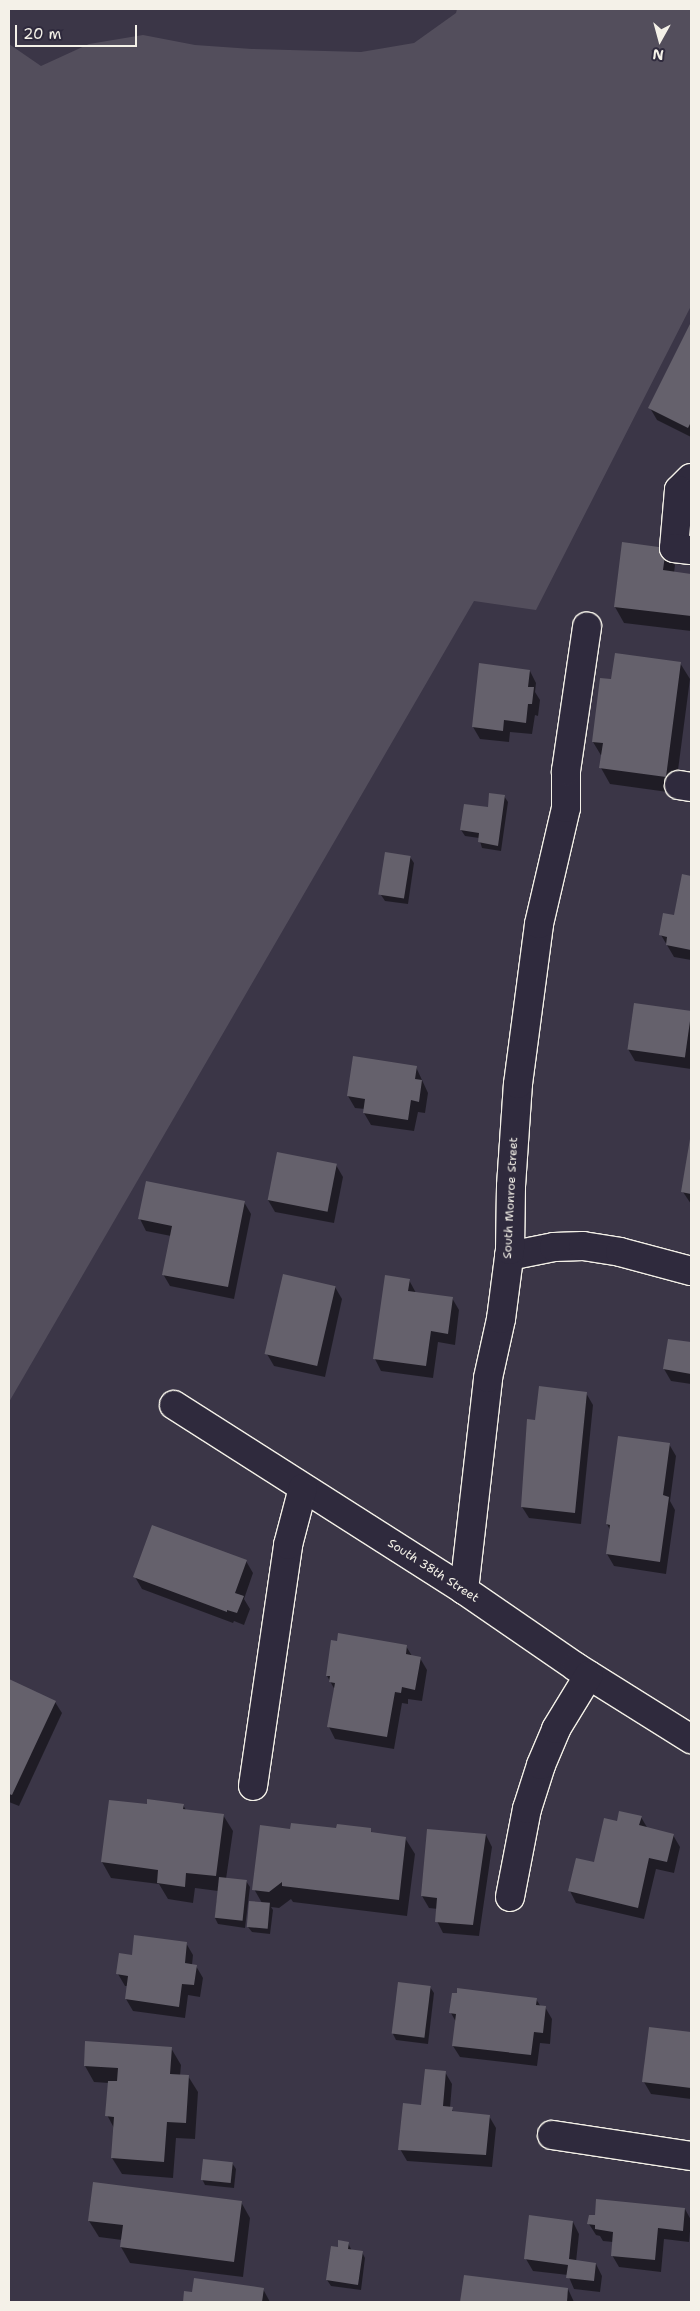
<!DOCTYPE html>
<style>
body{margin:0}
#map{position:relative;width:700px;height:2311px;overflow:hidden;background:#3b3647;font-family:"Shantell Sans",sans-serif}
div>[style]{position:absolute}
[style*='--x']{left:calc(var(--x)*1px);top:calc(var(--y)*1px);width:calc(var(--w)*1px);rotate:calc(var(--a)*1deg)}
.green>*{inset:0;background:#534e5c}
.shadow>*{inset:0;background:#0007}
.building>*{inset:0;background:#65616c;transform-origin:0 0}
.roads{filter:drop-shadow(1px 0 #f4f1e8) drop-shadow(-1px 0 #f4f1e8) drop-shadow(0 1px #f4f1e8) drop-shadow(0 -1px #f4f1e8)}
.minor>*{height:28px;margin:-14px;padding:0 14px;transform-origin:14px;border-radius:14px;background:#2f2a3d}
span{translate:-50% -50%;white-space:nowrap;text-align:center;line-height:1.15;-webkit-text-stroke:4.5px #2f2a3d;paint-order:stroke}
.street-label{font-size:12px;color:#f4f1e8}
.frame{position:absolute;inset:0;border:10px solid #f4f1e8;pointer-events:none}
.north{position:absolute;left:635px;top:15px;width:50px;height:50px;-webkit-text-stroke:4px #2f2a3d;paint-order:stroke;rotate:187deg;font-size:14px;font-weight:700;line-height:20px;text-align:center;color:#f4f1e8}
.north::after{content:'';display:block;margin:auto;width:18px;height:22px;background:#f4f1e8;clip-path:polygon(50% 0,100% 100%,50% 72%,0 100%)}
.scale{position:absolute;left:15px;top:25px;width:122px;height:22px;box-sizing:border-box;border:2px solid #f4f1e8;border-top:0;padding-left:6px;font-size:15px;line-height:18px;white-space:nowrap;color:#f4f1e8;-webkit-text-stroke:4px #2f2a3d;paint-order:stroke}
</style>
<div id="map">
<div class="green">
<i style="clip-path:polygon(457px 9px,691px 9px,691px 306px,536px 610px,474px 601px,9px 1402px,9px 44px,41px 66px,89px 44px,143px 35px,195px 45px,252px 49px,361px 52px,414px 43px,456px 13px)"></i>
</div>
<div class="shadow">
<i style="clip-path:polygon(691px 326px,691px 437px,657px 420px,650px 408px)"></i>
<i style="clip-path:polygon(665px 549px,675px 565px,674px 573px,691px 575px,691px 631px,624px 623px,615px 607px)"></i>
<i style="clip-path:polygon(680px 663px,690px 679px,675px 793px,610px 784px,601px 768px,602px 757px,593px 742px,612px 680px)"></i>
<i style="clip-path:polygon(530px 671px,536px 683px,535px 692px,540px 700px,538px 716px,535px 715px,532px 734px,510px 732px,509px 742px,480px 739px,473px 727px)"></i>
<i style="clip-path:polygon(504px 796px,508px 802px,501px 851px,482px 848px,479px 838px,465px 836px,461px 830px)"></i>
<i style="clip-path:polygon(410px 857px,414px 863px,408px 904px,385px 901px,381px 895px)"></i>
<i style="clip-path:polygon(683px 876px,691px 877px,691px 960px,674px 957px,661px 935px,675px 916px)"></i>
<i style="clip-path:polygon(635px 1004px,691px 1013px,691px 1069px,635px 1061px,628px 1049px)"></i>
<i style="clip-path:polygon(416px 1067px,428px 1093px,425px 1113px,418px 1112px,414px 1131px,371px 1125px,364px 1113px,365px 1109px,355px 1108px,348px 1096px)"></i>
<i style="clip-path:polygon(691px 1140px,691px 1204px,683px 1192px)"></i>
<i style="clip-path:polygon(336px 1165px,343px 1177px,334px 1223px,275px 1212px,268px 1200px)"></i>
<i style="clip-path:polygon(244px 1202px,251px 1214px,234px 1299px,170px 1286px,163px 1274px,171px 1236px,146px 1231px,140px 1219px)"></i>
<i style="clip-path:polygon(409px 1280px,416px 1293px,452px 1298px,459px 1310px,455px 1345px,438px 1342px,433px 1378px,381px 1371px,375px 1359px)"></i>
<i style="clip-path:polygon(335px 1287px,342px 1299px,325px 1377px,274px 1366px,267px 1354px)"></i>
<i style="clip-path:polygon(669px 1340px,691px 1343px,691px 1384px,671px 1381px,664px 1369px)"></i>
<i style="clip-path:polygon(586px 1393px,593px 1405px,581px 1524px,529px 1518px,522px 1507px)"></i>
<i style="clip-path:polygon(669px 1444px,676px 1456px,670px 1501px,675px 1510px,666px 1574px,614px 1566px,607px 1554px,610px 1530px,607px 1524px)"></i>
<i style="clip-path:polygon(246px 1561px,253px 1573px,244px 1599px,250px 1609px,244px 1625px,234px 1621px,233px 1623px,142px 1589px,135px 1577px)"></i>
<i style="clip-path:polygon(406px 1646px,412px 1656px,420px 1658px,427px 1670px,422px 1701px,408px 1699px,408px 1704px,402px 1703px,394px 1749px,335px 1739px,329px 1727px,335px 1690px,327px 1676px)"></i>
<i style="clip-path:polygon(9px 1680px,55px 1702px,62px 1713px,19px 1806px,9px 1802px)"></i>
<i style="clip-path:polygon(183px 1805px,186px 1810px,223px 1815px,233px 1831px,226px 1879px,246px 1881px,250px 1887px,245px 1928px,218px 1924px,215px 1918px,218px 1891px,195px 1888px,193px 1903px,168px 1899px,159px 1884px,111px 1878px,102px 1862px,148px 1806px)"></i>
<i style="clip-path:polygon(641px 1817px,648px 1829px,673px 1835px,680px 1847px,674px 1873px,656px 1869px,644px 1919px,576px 1903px,570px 1891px,595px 1863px,618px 1823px)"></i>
<i style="clip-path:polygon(291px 1830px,370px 1830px,373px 1834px,405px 1838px,415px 1854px,407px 1916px,293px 1902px,291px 1899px,279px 1908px,271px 1907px,273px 1910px,270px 1934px,252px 1932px,248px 1927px,262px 1903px,254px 1889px)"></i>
<i style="clip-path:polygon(428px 1830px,486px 1835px,492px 1847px,479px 1936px,443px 1933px,437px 1921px,438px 1909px,429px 1908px,422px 1896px)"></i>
<i style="clip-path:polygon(186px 1943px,193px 1955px,192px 1965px,196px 1966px,203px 1978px,200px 1997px,188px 1995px,185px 2018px,133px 2011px,126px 1999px,128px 1986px,125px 1986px,118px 1974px,133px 1956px)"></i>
<i style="clip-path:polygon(430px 1987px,434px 1993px,428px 2044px,396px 2040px,393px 2034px)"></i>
<i style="clip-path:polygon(458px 1995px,536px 1999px,541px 2007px,545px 2007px,552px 2019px,550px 2044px,540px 2043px,537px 2066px,460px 2057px,453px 2046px,456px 2022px,451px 2013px)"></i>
<i style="clip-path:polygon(650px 2028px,691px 2034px,691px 2099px,651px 2094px,644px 2082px)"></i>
<i style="clip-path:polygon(171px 2048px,181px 2065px,180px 2076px,188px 2076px,198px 2092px,195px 2139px,176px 2138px,173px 2178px,122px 2174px,112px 2158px,114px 2128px,107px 2115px,109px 2083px,94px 2082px,85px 2066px)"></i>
<i style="clip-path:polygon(445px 2072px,452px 2084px,450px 2108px,455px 2113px,489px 2116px,496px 2128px,492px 2167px,407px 2161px,400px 2149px,422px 2107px)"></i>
<i style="clip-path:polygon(232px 2163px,236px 2169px,234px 2188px,205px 2185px,202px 2179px)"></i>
<i style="clip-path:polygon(241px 2202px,250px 2218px,243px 2277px,130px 2263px,121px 2247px,122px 2240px,99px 2237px,89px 2221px)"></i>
<i style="clip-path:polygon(685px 2209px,691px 2220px,689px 2242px,664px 2239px,661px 2272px,619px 2267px,612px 2255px,613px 2242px,603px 2241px,600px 2236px,596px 2235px,589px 2224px)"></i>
<i style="clip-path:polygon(573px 2222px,579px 2234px,576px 2262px,596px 2264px,602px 2276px,600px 2292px,574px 2289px,568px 2275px,533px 2271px,526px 2259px)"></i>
<i style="clip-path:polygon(348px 2243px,352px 2251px,362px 2252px,365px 2258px,361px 2290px,331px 2286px,327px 2280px,339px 2248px)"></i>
<i style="clip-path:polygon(465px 2276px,568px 2289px,574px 2302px,462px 2302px)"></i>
<i style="clip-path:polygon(263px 2289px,270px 2302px,184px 2302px,185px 2293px)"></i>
</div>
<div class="building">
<i style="clip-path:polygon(691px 322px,691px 422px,688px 428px,648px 408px)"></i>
<i style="clip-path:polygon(622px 542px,666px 548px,663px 570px,691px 574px,691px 616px,614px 607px)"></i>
<i style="clip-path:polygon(615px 653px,681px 662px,666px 777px,599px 768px,603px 743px,592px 742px,600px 678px,611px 679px)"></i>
<i style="clip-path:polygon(479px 663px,530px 670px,528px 687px,534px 687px,532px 704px,528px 704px,526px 723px,504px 720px,503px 731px,472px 727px)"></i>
<i style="clip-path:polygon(489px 793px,505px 795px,498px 846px,478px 842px,479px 833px,460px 830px,464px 804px,488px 807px)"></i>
<i style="left:385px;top:852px;width:26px;height:43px;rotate:9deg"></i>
<i style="clip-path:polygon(682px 874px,691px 876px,691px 950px,666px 945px,667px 937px,659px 935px,663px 913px,674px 915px)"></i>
<i style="left:634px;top:1003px;width:58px;height:47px;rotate:8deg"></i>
<i style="clip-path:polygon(353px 1056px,417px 1066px,415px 1079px,422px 1080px,419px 1102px,411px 1100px,408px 1120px,363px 1113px,365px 1099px,347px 1096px)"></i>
<i style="clip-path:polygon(690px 1139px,691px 1139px,691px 1194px,681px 1192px)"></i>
<i style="left:277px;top:1152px;width:61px;height:49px;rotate:11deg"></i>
<i style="clip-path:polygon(146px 1181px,245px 1201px,228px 1287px,162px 1275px,172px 1226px,138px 1219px)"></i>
<i style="left:283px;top:1274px;width:54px;height:82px;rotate:13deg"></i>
<i style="clip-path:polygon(385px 1275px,410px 1279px,408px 1291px,453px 1297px,448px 1334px,431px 1331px,426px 1366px,373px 1359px)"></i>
<i style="clip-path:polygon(668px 1339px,691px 1342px,691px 1374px,663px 1369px)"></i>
<i style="clip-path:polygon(539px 1386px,587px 1392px,575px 1513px,521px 1507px,527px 1419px,535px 1420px)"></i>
<i style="clip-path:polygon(618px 1436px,670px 1443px,663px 1495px,669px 1497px,660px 1562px,606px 1554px,610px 1525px,606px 1524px)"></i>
<i style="clip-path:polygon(152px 1525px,247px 1560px,235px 1593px,244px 1596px,237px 1613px,227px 1610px,227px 1612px,133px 1577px)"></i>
<i style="clip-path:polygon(338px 1633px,407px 1645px,406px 1654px,421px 1657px,415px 1690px,402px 1687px,401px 1693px,395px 1692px,387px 1737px,327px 1727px,335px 1683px,329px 1682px,330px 1676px,326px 1676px,331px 1640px,337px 1641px)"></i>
<i style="clip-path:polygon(9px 1679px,56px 1701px,12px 1795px,9px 1794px)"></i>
<i style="clip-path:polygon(147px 1799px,184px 1804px,183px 1809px,224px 1814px,216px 1876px,186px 1873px,185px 1887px,157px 1883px,158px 1870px,101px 1862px,109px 1800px,147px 1804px)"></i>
<i style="clip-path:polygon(619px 1811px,642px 1816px,639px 1825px,674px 1834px,667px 1862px,649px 1858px,638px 1908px,568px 1891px,576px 1858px,594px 1862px,604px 1818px,617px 1821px)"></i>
<i style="clip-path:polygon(291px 1823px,336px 1828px,337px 1824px,371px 1828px,371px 1832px,406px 1837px,399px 1900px,282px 1886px,282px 1882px,269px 1892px,252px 1890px,260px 1825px,290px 1829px)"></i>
<i style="clip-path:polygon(427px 1829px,486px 1834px,473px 1925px,435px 1922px,437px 1898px,421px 1896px)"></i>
<i style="left:219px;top:1877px;width:28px;height:41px;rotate:6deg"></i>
<i style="left:249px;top:1901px;width:21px;height:26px;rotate:5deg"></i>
<i style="clip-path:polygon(134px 1935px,187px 1942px,185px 1963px,197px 1965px,194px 1985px,182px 1984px,179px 2007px,125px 1999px,128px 1976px,116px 1974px,119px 1953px,132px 1955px)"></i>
<i style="left:398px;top:1982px;width:33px;height:52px;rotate:7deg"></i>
<i style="clip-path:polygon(457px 1988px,537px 1998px,536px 2005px,546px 2006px,543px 2033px,534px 2032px,531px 2055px,452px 2046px,456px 2014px,449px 2013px,452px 1993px,457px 1993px)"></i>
<i style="clip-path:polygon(649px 2027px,691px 2032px,691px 2088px,642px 2082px)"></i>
<i style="clip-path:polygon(85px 2041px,172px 2047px,170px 2074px,189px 2075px,186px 2123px,167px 2122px,164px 2162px,111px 2158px,114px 2117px,105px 2116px,108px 2081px,117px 2081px,118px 2068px,84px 2066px)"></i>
<i style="clip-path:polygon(425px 2069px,446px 2071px,443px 2106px,453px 2107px,452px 2111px,490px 2115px,486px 2155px,398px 2150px,403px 2103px,421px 2105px)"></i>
<i style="left:203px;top:2159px;width:30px;height:21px;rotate:6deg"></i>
<i style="clip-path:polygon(93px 2182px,242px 2201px,234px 2262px,120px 2247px,123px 2225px,88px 2221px)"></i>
<i style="clip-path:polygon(596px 2199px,685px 2208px,683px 2231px,658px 2228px,655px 2260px,611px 2256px,613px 2232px,595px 2229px,595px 2225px,587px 2224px,589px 2215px,595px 2215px)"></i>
<i style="clip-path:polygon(529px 2215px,573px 2221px,569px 2259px,596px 2263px,594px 2281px,566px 2278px,568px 2265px,524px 2259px)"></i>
<i style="clip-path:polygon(338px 2240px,349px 2242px,348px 2249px,363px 2251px,358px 2285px,326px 2280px,331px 2246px,338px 2247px)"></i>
<i style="clip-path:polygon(464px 2275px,568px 2288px,567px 2302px,460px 2302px)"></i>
<i style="clip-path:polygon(194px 2278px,264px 2288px,262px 2302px,183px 2302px,184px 2291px,192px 2292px)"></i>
</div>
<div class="roads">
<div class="minor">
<i style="--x:691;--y:478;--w:17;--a:135"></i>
<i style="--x:679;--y:490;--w:58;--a:94.9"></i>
<i style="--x:674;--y:548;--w:17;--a:7"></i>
<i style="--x:679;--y:785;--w:12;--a:9"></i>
<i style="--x:509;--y:1256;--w:46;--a:-11.3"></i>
<i style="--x:554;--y:1247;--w:29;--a:-2"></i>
<i style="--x:583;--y:1246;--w:37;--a:9"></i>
<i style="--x:620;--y:1252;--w:73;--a:15"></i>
<i style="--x:174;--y:1405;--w:344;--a:32.5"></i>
<i style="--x:464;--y:1590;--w:136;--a:34.5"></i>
<i style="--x:576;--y:1667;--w:136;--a:32.1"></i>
<i style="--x:464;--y:1590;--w:213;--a:-83.5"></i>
<i style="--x:488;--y:1378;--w:60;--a:-77.6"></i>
<i style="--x:501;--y:1319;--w:70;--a:-82.6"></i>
<i style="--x:510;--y:1250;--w:64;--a:-89.1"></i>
<i style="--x:511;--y:1186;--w:102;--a:-86.1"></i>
<i style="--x:518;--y:1084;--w:161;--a:-82.5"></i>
<i style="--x:539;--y:924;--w:119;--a:-76.9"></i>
<i style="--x:566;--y:808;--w:37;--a:-90"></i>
<i style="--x:566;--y:771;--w:146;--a:-81.7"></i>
<i style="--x:253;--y:1786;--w:244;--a:-81.7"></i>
<i style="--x:288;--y:1545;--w:59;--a:-75.3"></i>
<i style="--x:510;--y:1897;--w:90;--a:-79.1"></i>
<i style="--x:527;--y:1809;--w:46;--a:-72.3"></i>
<i style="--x:541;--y:1765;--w:39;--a:-67"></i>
<i style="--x:556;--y:1729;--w:63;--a:-58.6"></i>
<i style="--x:552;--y:2135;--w:141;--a:8.6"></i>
</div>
</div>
<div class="street-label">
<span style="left:511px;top:1198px;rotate:-87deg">South Monroe Street</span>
<span style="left:433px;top:1571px;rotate:33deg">South 38th Street</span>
</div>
<div class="frame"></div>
<div class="north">N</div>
<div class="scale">20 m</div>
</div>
